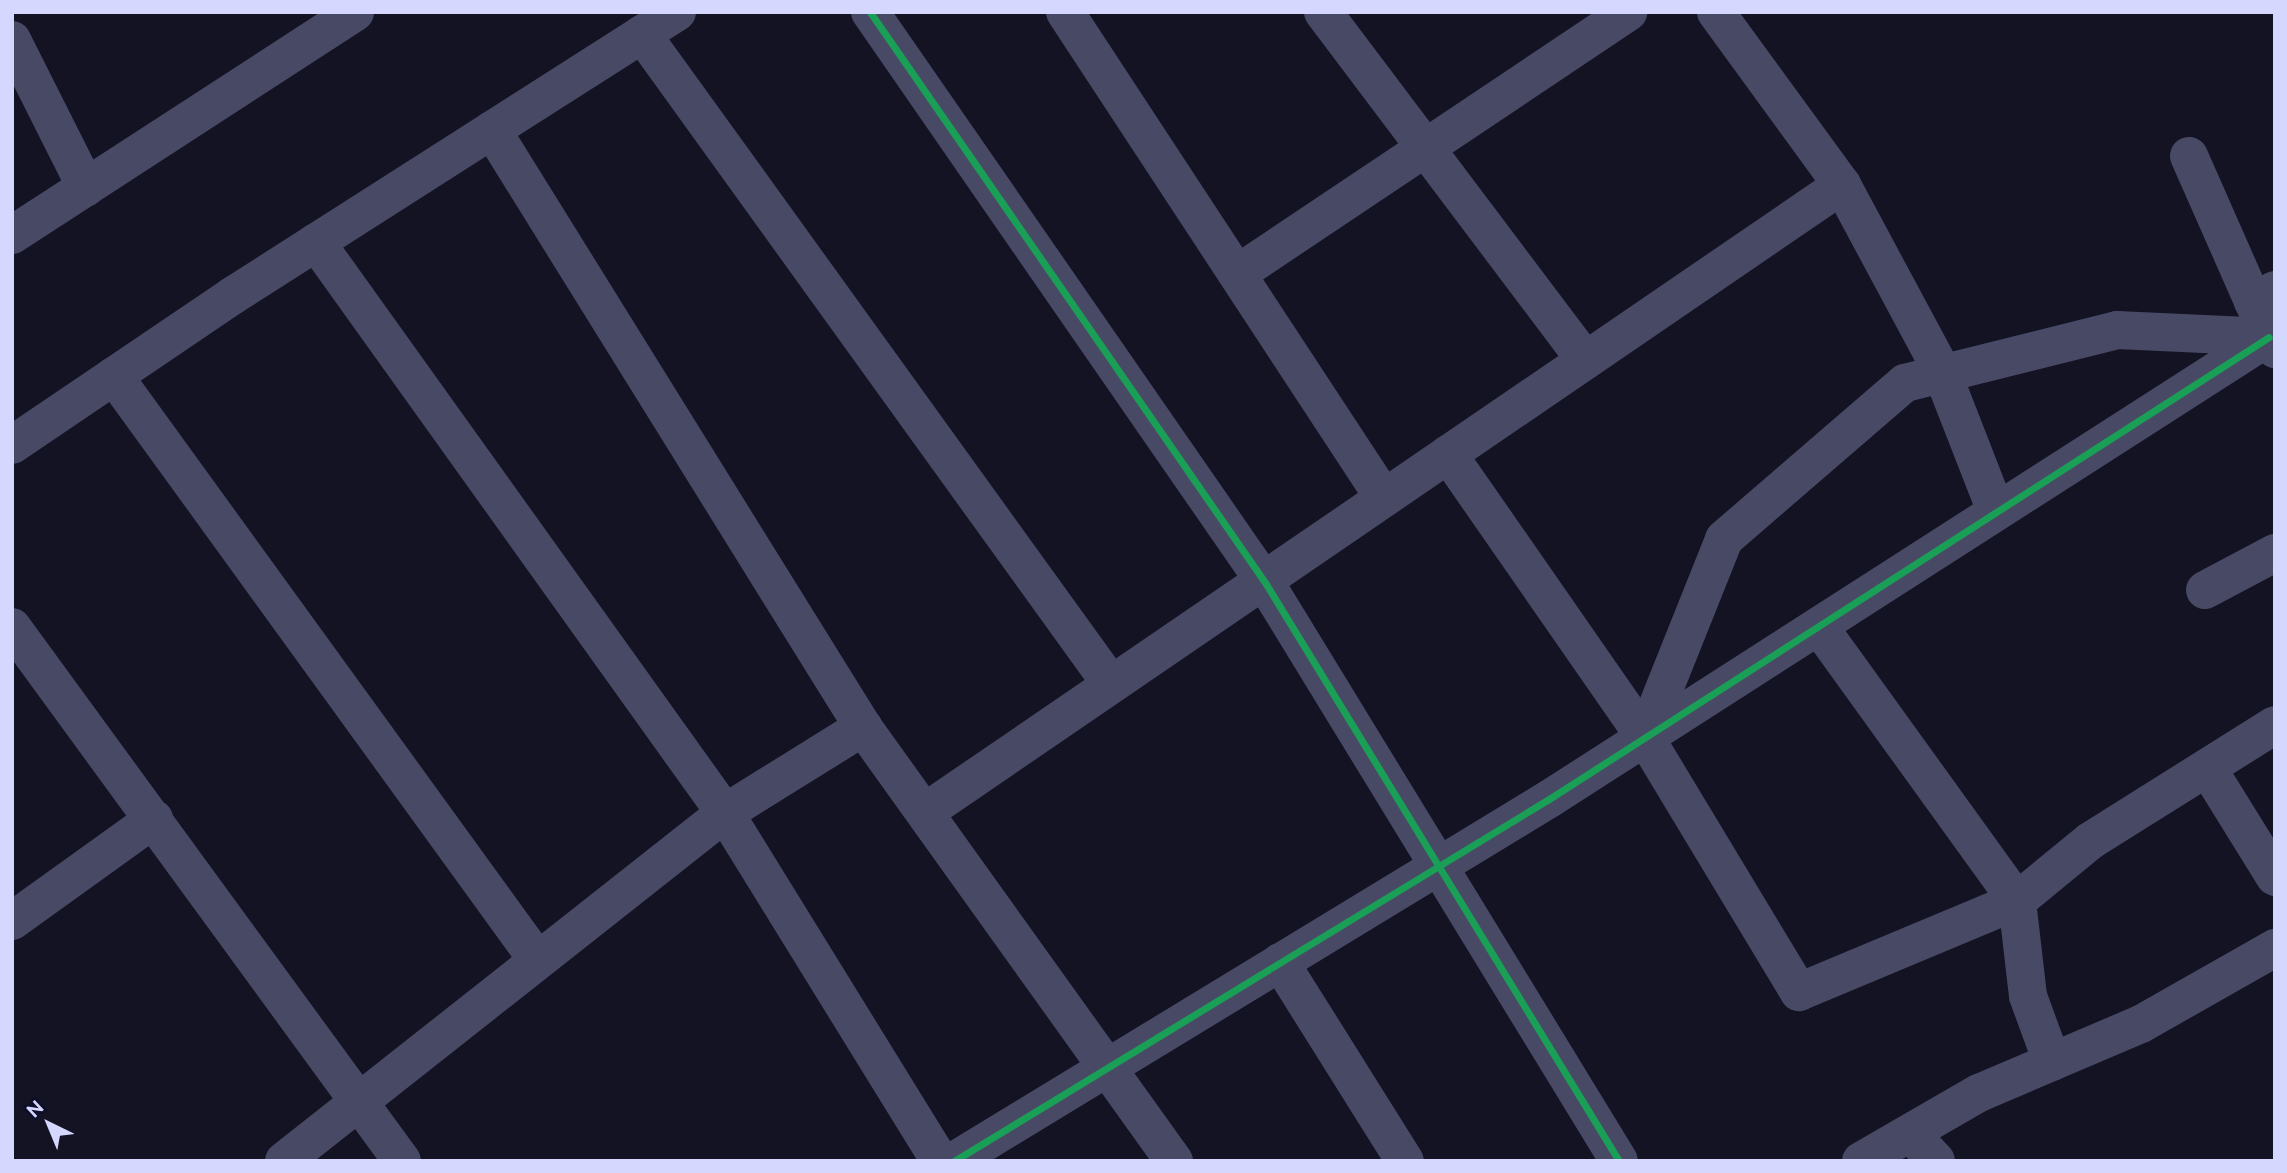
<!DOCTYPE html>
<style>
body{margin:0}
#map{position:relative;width:2287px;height:1173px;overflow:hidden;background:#141324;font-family:Raleway,sans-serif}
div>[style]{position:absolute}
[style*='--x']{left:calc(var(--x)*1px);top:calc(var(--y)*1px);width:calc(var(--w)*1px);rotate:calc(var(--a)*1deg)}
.minor>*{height:38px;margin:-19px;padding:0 19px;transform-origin:19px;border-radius:19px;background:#484a65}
.tertiary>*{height:38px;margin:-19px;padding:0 19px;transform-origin:19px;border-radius:19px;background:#484a65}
.cycleway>*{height:7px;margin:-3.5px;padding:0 3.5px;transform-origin:3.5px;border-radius:3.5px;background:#1a9f57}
span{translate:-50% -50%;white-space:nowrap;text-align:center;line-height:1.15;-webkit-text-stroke:5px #0e0d2a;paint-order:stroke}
.frame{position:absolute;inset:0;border:14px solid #d6d7ff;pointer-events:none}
.north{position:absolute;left:14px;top:1089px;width:70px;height:70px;-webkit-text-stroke:5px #0e0d2a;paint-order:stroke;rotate:317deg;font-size:19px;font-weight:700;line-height:28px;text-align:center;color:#d6d7ff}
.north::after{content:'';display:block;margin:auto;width:24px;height:32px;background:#d6d7ff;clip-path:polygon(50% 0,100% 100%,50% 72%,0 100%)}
</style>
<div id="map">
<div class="minor">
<i style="--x:870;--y:12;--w:696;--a:55.3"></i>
<i style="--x:1266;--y:584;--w:676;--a:58.54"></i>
<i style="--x:1065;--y:12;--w:581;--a:56.72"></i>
<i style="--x:1323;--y:12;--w:436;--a:53"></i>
<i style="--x:642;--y:34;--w:802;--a:54.19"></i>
<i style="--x:12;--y:40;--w:165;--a:63.3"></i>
<i style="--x:492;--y:130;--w:703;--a:58.14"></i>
<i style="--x:863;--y:727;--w:534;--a:54.38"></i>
<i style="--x:2189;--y:156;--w:158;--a:66.2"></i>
<i style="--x:1842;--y:185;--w:210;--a:61.8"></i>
<i style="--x:1941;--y:370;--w:151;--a:68.7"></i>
<i style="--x:12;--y:235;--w:409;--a:-33"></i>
<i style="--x:316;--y:242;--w:702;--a:54.39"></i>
<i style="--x:725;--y:813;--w:409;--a:58.3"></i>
<i style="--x:1237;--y:274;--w:471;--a:-33.8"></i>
<i style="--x:114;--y:376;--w:719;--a:54.05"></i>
<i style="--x:12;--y:445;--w:266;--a:-34.1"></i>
<i style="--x:232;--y:296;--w:528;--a:-32.55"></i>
<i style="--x:1448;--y:454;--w:345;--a:55.2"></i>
<i style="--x:1645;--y:737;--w:298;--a:58.9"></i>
<i style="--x:1799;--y:992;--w:236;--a:-22.7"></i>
<i style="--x:2017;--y:901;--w:339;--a:-125.8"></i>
<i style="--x:2205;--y:590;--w:79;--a:-27.9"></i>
<i style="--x:12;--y:627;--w:661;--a:53.86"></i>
<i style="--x:1645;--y:737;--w:213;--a:-68.2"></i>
<i style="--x:1724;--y:539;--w:239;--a:-40.8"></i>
<i style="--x:1905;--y:383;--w:219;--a:-14"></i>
<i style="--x:2117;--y:330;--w:152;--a:2.6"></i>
<i style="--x:2208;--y:769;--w:127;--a:58.2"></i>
<i style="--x:925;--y:812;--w:1111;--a:-34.36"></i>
<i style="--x:1842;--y:185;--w:214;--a:-126.1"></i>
<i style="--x:12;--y:921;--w:175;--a:-35.7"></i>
<i style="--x:1280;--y:962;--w:235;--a:57.9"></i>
<i style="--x:1910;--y:1133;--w:38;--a:47"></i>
<i style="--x:284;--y:1161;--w:562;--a:-38.28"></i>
<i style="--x:725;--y:813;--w:163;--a:-31.9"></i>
<i style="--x:954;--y:1161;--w:696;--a:-31.32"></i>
<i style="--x:1549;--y:799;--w:855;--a:-32.69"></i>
</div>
<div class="tertiary">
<i style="--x:2275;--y:290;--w:25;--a:153"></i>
<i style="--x:2253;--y:301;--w:53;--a:65.4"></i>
<i style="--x:2052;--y:1062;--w:70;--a:-110"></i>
<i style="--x:2028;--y:996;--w:96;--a:-96.6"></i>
<i style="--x:2017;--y:901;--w:94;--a:-39.4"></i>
<i style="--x:2090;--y:841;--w:218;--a:-32.1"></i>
<i style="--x:1861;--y:1161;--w:136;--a:-30"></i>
<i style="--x:1979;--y:1093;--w:176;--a:-23.1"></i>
<i style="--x:2141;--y:1024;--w:154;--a:-29.6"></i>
</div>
<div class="cycleway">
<i style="--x:870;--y:12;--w:696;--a:55.3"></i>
<i style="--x:1266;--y:584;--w:676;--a:58.54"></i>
<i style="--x:954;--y:1161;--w:696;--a:-31.32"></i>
<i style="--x:1549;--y:799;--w:855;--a:-32.69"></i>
</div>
<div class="frame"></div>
<div class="north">N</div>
</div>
